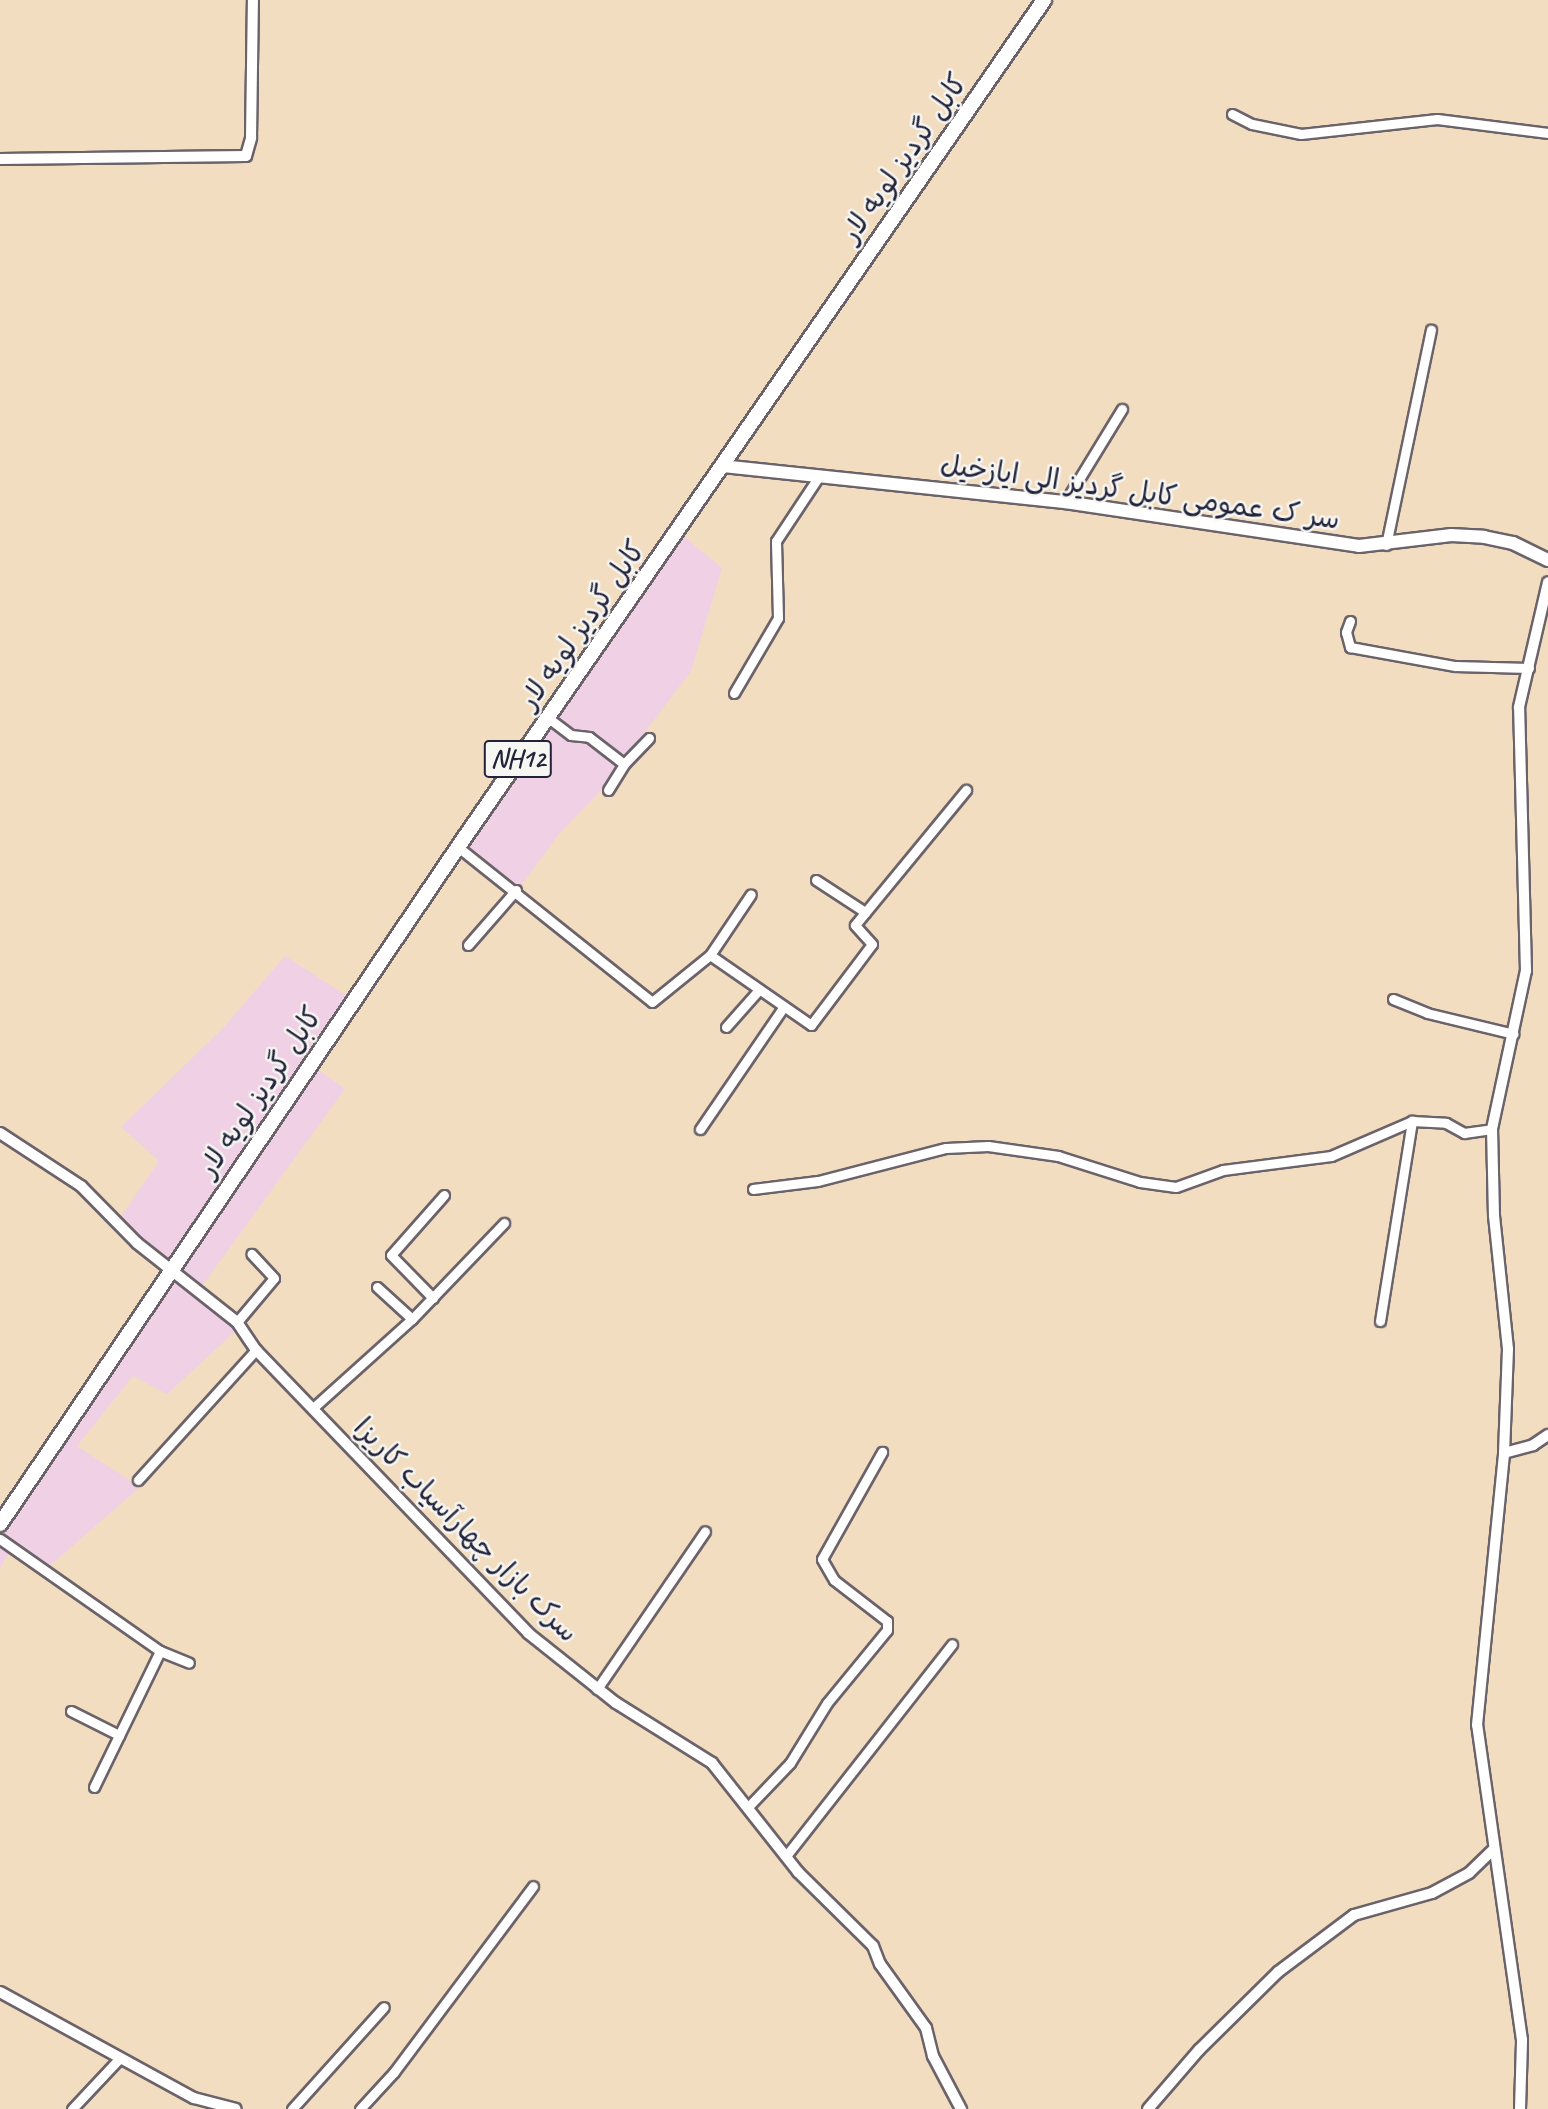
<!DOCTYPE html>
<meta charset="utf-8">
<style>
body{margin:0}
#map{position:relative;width:1548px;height:2109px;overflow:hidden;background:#f2ddc1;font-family:Caveat,"Playpen Sans Arabic",sans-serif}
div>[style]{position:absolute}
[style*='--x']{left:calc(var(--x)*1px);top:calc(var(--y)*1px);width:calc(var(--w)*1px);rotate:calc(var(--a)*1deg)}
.built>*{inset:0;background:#f0d0e5}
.roads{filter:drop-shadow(2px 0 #6b636a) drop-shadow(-2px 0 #6b636a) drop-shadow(0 2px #6b636a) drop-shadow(0 -2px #6b636a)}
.minor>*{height:9px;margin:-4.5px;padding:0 4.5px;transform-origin:4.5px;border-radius:4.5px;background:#fff}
.tertiary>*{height:10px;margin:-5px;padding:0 5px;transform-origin:5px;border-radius:5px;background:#fff}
.secondary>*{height:12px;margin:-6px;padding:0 6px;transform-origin:6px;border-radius:6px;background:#fff}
.trunk>*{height:14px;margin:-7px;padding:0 7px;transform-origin:7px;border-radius:7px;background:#fff}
span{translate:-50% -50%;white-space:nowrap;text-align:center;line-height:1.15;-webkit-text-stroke:5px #f6f6f2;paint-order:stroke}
.shield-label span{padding:2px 5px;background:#f6f6f2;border:2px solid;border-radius:5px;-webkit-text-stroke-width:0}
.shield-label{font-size:26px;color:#22223b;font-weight:700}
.street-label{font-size:28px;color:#22223b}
</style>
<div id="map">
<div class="built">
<i style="clip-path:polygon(681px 534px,722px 568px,691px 671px,602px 789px,559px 834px,519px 888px,458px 853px)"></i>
<i style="clip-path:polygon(285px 956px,346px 995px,164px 1265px,115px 1225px,159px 1161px,121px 1127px,222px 1029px)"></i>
<i style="clip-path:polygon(313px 1066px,345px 1089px,202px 1286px,238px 1329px,167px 1394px,133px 1376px,77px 1446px,140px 1487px,46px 1569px,11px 1550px,0 1568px,0 1531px,170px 1266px)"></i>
</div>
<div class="roads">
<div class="minor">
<i style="--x:1232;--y:114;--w:22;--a:27"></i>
<i style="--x:1252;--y:124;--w:50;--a:11.5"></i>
<i style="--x:1301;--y:134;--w:137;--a:-6.3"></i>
<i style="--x:1437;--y:119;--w:112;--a:7.2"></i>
<i style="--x:1065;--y:502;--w:109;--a:-58.5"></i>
<i style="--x:1386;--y:545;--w:220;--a:-78.2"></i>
<i style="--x:1350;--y:621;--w:12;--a:110"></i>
<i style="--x:1346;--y:632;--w:16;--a:75"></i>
<i style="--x:1350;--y:647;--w:107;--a:10.3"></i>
<i style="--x:1455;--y:666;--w:74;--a:1.5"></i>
<i style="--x:734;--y:693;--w:87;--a:-59.6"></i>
<i style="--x:778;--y:618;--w:77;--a:-91.5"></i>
<i style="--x:776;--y:541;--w:78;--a:-56.5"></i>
<i style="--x:547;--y:717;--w:30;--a:37"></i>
<i style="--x:571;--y:735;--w:18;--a:6"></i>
<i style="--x:589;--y:737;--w:44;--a:37.6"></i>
<i style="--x:608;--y:790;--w:31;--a:-58"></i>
<i style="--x:624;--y:764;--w:36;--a:-46"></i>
<i style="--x:458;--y:847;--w:248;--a:38.6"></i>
<i style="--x:652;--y:1002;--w:75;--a:-39"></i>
<i style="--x:710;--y:955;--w:73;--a:-56.1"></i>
<i style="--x:816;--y:880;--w:59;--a:33.1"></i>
<i style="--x:468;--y:945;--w:73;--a:-48.9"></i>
<i style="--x:710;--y:955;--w:123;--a:34.7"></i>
<i style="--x:811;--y:1025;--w:101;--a:-53"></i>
<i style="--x:872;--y:944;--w:25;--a:-132"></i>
<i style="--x:855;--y:925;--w:175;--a:-50.6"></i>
<i style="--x:1393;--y:999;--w:37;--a:22"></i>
<i style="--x:1427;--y:1013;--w:89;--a:13.6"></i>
<i style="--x:726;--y:1027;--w:48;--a:-48.4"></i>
<i style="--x:700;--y:1129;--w:147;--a:-55.6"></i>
<i style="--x:753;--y:1189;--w:65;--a:-7"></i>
<i style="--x:818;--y:1181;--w:132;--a:-14.5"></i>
<i style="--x:946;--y:1148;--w:42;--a:-2.7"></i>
<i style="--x:988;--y:1146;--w:71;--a:8.1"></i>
<i style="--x:1058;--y:1156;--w:86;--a:17.6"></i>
<i style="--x:1140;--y:1182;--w:36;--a:8"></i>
<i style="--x:1176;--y:1187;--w:50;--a:-19.9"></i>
<i style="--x:1223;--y:1170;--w:109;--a:-7.4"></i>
<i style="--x:1331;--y:1156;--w:88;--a:-23.4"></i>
<i style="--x:1412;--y:1121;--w:34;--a:3"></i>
<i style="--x:1446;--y:1123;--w:21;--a:29"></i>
<i style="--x:1464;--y:1133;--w:28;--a:-8"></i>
<i style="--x:377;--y:1287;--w:47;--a:42.4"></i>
<i style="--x:433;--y:1298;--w:60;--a:-134.3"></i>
<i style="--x:391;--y:1255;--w:80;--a:-48.5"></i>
<i style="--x:1380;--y:1321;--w:203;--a:-80.9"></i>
<i style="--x:237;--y:1322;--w:57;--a:-49.9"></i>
<i style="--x:274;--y:1278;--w:33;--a:-133"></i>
<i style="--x:313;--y:1408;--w:133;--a:-42"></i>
<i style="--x:412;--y:1319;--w:133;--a:-46.2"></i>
<i style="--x:138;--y:1480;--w:176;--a:-47.8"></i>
<i style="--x:0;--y:1539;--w:195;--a:35"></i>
<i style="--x:160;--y:1651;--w:31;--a:22"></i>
<i style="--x:597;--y:1689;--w:191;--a:-55.6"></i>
<i style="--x:71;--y:1711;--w:54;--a:26.6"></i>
<i style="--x:94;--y:1787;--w:151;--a:-64.1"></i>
<i style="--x:748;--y:1807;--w:61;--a:-46.3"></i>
<i style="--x:790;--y:1763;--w:70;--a:-58.3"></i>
<i style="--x:827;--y:1703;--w:94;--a:-50.6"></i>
<i style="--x:887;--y:1630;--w:9;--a:-90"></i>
<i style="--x:887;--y:1621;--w:67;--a:-142.3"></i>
<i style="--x:834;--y:1580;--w:24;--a:-120"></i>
<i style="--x:822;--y:1559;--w:123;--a:-60.7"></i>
<i style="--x:786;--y:1856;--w:269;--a:-51.9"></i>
<i style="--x:72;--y:2109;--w:67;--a:-46.8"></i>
<i style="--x:292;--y:2109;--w:137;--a:-48"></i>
<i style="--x:360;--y:2109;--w:50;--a:-47.4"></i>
<i style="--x:394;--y:2072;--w:232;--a:-53.2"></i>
</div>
<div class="tertiary">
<i style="--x:0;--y:159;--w:246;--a:-0.7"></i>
<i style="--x:246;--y:156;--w:19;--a:-74"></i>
<i style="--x:251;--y:138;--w:138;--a:-89.2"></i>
<i style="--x:0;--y:1133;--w:97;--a:33.2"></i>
<i style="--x:81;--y:1186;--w:80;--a:45.5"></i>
<i style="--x:137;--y:1243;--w:127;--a:38.3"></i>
<i style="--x:237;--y:1322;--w:34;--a:56"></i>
<i style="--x:256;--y:1350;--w:393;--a:46.1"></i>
<i style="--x:528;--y:1633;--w:112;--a:38.5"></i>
<i style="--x:616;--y:1703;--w:113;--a:32"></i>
<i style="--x:712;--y:1763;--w:139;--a:51.7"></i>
<i style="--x:798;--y:1872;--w:105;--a:44.6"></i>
<i style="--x:873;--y:1946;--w:19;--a:69"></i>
<i style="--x:880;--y:1964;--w:79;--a:54.3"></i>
<i style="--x:926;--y:2028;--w:29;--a:76"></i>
<i style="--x:933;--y:2056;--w:60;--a:62.2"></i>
<i style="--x:1504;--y:1453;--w:104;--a:-87.8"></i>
<i style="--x:1508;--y:1349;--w:134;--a:-96"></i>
<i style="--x:1494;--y:1216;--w:87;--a:-91.3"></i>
<i style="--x:1492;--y:1129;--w:162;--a:-77.9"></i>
<i style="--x:1526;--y:971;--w:264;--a:-91.5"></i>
<i style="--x:1519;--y:707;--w:128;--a:-76.9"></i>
<i style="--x:0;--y:1992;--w:221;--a:28.7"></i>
<i style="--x:194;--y:2098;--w:43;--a:14.7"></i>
<i style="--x:1148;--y:2109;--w:78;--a:-49.2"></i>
<i style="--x:1199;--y:2050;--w:111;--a:-44.6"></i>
<i style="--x:1278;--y:1972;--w:95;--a:-36.9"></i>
<i style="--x:1354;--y:1915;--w:81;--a:-15.8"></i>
<i style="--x:1432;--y:1893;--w:42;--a:-28.4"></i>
<i style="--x:1469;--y:1873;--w:32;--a:-44"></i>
<i style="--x:1520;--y:2109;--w:69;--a:-88.3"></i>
<i style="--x:1522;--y:2040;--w:318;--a:-98.1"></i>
<i style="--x:1477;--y:1725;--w:273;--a:-84.3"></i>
<i style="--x:1504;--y:1453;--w:30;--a:-15"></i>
<i style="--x:1533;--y:1445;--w:18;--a:-34"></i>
</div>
<div class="secondary">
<i style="--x:722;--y:466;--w:345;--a:6"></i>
<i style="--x:1065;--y:502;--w:297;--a:8.5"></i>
<i style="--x:1359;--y:546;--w:93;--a:-6.8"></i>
<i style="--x:1451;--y:535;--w:33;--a:3"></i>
<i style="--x:1484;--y:537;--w:30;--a:12"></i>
<i style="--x:1513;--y:543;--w:39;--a:26"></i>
</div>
<div class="trunk">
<i style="--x:0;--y:1524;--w:817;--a:-55.92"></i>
<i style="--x:458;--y:847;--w:1030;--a:-55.32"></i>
</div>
</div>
<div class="shield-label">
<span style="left:518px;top:759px">NH12</span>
</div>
<div class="street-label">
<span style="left:904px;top:158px;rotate:-55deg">کابل گردیز لویه لار</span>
<span style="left:1140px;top:492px;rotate:8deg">سر ک عمومی کابل گردیز الی ایازخیل</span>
<span style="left:582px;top:625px;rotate:-55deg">کابل گردیز لویه لار</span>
<span style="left:260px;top:1092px;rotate:-56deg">کابل گردیز لویه لار</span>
<span style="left:466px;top:1530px;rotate:45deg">سرک بازار چهارآسیاب کاریزا</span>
</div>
</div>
